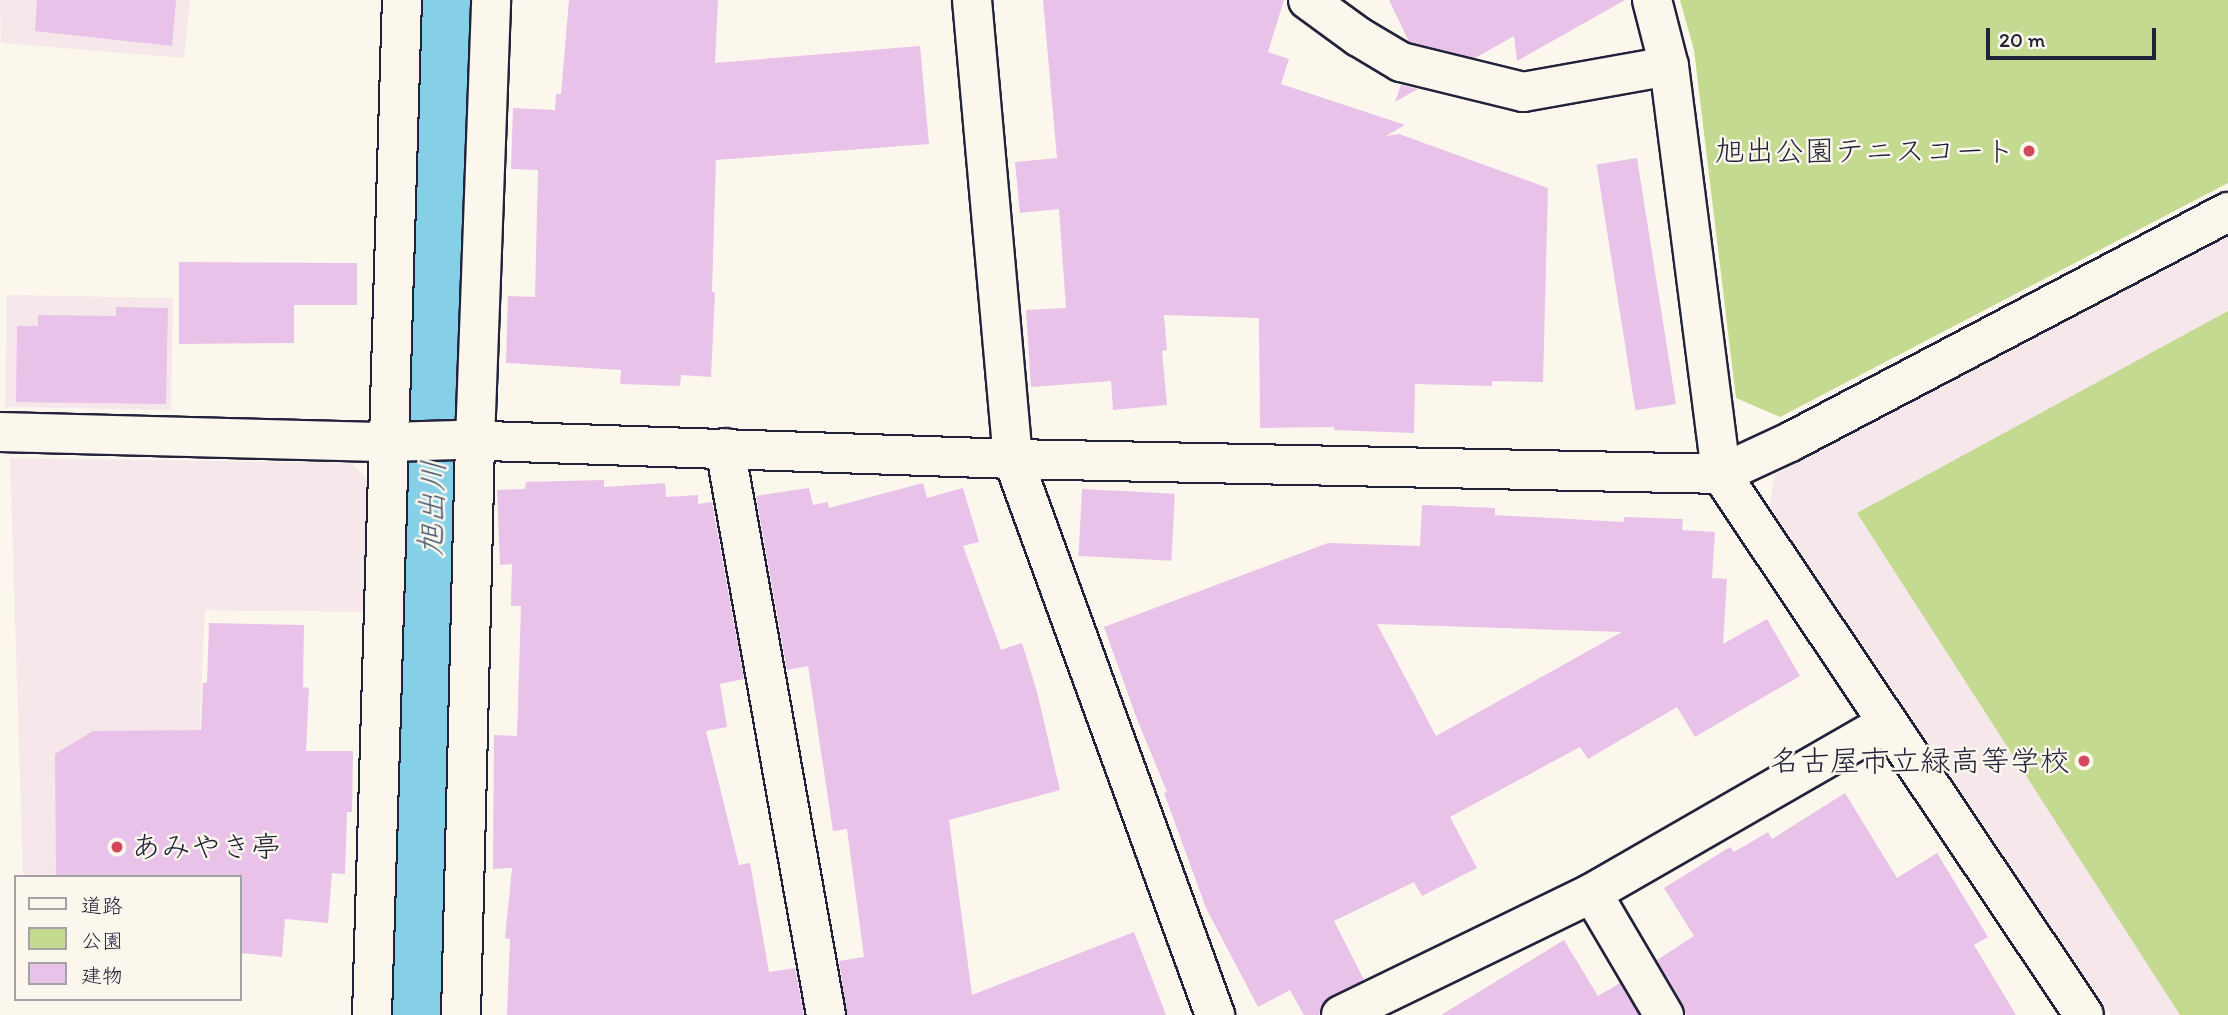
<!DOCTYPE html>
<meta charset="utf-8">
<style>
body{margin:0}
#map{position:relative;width:2228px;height:1015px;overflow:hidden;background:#fbf7ec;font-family:Itim,"Klee One",sans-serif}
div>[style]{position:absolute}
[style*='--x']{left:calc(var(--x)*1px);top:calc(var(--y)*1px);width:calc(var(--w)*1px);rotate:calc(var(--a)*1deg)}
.built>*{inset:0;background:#f6e7eb;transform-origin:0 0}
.green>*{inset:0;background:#c3da90}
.river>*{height:102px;margin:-51px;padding:0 51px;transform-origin:51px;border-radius:51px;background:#85d0e6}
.building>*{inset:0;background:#e9c2ea;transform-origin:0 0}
.roads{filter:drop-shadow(2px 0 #22223b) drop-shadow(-2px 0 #22223b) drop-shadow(0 2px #22223b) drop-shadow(0 -2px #22223b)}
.minor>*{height:38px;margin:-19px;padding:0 19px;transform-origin:19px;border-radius:19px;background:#fbf7ec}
.dots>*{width:19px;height:19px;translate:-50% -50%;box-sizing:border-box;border:4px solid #fbf7ec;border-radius:50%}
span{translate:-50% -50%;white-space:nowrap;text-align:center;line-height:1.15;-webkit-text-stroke:5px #fbf7ec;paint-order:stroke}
.poi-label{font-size:30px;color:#22223b}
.right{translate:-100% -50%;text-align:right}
.left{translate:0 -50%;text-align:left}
.water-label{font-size:32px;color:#40566e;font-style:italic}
.legend{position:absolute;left:14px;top:875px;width:228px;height:126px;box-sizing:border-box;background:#fbf7ec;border:2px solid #a4a2a5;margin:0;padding:9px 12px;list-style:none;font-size:21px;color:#22223b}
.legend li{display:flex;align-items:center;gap:14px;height:35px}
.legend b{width:35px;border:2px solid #a4a2a5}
.scale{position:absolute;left:1986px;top:28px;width:170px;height:32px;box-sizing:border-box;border:4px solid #22223b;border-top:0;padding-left:9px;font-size:21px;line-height:24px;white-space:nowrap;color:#22223b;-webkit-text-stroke:5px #fbf7ec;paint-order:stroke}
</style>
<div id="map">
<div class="built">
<i style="clip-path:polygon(0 0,190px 0,184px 58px,1px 43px)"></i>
<i style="clip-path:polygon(2228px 237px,2228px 1015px,2111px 1015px,1770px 507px,1774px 475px)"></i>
<i style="left:7px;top:295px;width:166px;height:112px;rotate:1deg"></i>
<i style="clip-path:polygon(10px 458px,352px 463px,370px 482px,366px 612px,205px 610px,193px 877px,23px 877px)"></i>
</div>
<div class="green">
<i style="clip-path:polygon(1680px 0,2228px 0,2228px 183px,1780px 417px,1736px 398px,1694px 50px)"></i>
<i style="clip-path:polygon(2228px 311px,2228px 1015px,2180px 1015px,1857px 513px)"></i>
</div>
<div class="river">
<i style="--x:419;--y:1015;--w:1015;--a:-88.48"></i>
</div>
<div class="building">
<i style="clip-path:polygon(37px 0,176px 0,172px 46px,35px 31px)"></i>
<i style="clip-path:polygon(569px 0,718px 0,715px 63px,920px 46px,929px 144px,716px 160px,712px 292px,715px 292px,711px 377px,681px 375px,680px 386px,620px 384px,621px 370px,506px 363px,508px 296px,535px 297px,538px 170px,511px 169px,513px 108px,555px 110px,556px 94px,561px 94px)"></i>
<i style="clip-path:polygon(1043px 0,1284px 0,1268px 52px,1289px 59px,1281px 84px,1405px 125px,1386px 136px,1399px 134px,1548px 188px,1543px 382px,1492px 381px,1492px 386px,1415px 384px,1414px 433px,1334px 430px,1334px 427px,1260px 428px,1259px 318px,1164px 315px,1167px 350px,1162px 351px,1167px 405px,1113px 410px,1111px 381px,1031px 387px,1026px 310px,1066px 308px,1059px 209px,1020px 213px,1015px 162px,1057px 158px)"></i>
<i style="clip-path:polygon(1389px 0,1625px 0,1517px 61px,1514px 36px,1475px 58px,1409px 42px)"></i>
<i style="clip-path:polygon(1401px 85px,1418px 89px,1395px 102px)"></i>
<i style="left:1637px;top:158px;width:249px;height:41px;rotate:81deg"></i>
<i style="clip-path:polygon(179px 262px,357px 263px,357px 305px,294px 305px,294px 343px,179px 344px)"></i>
<i style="clip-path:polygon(116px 307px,168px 308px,166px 404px,16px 402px,17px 326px,38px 326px,38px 315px,116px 316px)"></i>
<i style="clip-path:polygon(604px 480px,604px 487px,665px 483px,666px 497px,698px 495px,698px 504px,712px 502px,744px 679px,720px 684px,727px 727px,706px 731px,739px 865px,750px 863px,769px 972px,795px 968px,804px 1015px,507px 1015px,510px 939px,505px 938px,512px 868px,493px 869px,494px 735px,517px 736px,521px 606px,511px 606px,512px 564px,500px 565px,497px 490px,525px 489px,526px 482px)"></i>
<i style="clip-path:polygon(923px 483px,927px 498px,963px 488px,979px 542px,963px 546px,1001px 650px,1022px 643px,1037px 692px,1060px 790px,949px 820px,972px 995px,1134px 932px,1166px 1015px,847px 1015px,839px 961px,864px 957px,847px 829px,833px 831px,808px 666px,787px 670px,756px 496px,809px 488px,813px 505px,828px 502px,829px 508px)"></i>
<i style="left:1082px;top:489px;width:93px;height:67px;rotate:3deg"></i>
<i style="clip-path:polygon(evenodd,1422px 505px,1495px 508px,1495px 515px,1624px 522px,1624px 517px,1683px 519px,1682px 530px,1715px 532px,1712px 578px,1727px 579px,1723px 644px,1767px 619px,1800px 676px,1695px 737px,1677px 707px,1588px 759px,1580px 747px,1450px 817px,1477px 868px,1422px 896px,1414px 882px,1334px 921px,1364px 980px,1331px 996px,1323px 1003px,1319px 1015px,1304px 1015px,1290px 990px,1258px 1007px,1206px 908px,1164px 793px,1167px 792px,1137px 719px,1104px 627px,1328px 543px,1420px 546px,1422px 505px,1377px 624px,1622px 632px,1436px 736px,1377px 624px)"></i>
<i style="clip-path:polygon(209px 623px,304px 625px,303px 687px,309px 688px,306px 751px,353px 751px,352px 812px,347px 812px,345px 874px,332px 873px,328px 923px,285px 919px,282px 957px,240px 953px,240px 877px,56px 877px,55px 754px,93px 731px,201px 730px,203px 683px,207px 683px)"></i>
<i style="clip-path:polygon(1845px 793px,1897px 878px,1937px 853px,1988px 937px,1974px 945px,2016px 1015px,1686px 1015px,1683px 1004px,1657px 960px,1694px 936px,1664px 888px,1730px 847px,1734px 852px,1768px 832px,1772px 839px)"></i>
<i style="clip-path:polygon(1564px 940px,1598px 996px,1620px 983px,1639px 1015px,1441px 1015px)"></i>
</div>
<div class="roads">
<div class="minor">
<i style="--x:972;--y:0;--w:461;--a:84.9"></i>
<i style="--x:1013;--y:459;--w:592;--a:70.03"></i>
<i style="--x:1308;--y:0;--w:63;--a:36"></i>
<i style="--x:1359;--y:37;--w:49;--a:30.8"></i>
<i style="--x:1401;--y:62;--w:126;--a:13.8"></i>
<i style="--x:1523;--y:92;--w:148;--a:-10.1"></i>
<i style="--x:1652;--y:0;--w:68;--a:75.6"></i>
<i style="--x:1669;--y:66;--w:411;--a:82.7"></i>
<i style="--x:1721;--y:474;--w:651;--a:56.14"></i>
<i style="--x:0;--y:432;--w:388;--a:1.5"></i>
<i style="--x:388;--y:442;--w:70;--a:-1.6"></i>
<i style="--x:458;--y:440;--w:555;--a:1.96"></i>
<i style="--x:1013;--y:459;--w:708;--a:1.21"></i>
<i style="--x:1721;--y:474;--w:76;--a:-24.9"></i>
<i style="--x:1790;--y:442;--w:495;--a:-27.7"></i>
<i style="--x:725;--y:448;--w:576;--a:79.9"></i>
<i style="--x:1592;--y:893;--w:142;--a:59.5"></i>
<i style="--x:372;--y:1015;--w:1015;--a:-88.31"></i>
<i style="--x:461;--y:1015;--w:574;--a:-88.6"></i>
<i style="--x:475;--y:441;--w:441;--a:-87.9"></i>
<i style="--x:1341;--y:1015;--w:279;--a:-25.9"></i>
<i style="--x:1592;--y:893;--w:339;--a:-29.9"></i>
</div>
</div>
<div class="dots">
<i style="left:2029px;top:151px;background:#d1495b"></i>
<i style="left:2084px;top:761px;background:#d1495b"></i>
<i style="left:117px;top:847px;background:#d1495b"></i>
</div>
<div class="poi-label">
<span class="right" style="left:2015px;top:151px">旭出公園テニスコート</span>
<span class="right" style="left:2070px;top:761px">名古屋市立緑高等学校</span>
<span class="left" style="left:131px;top:847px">あみやき亭</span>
</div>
<div class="water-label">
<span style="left:432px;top:508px;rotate:-88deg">旭出川</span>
</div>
<ul class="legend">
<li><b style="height:9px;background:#fbf7ec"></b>道路</li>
<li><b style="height:19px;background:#c3da90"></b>公園</li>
<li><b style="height:19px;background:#e9c2ea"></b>建物</li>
</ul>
<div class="scale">20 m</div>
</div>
